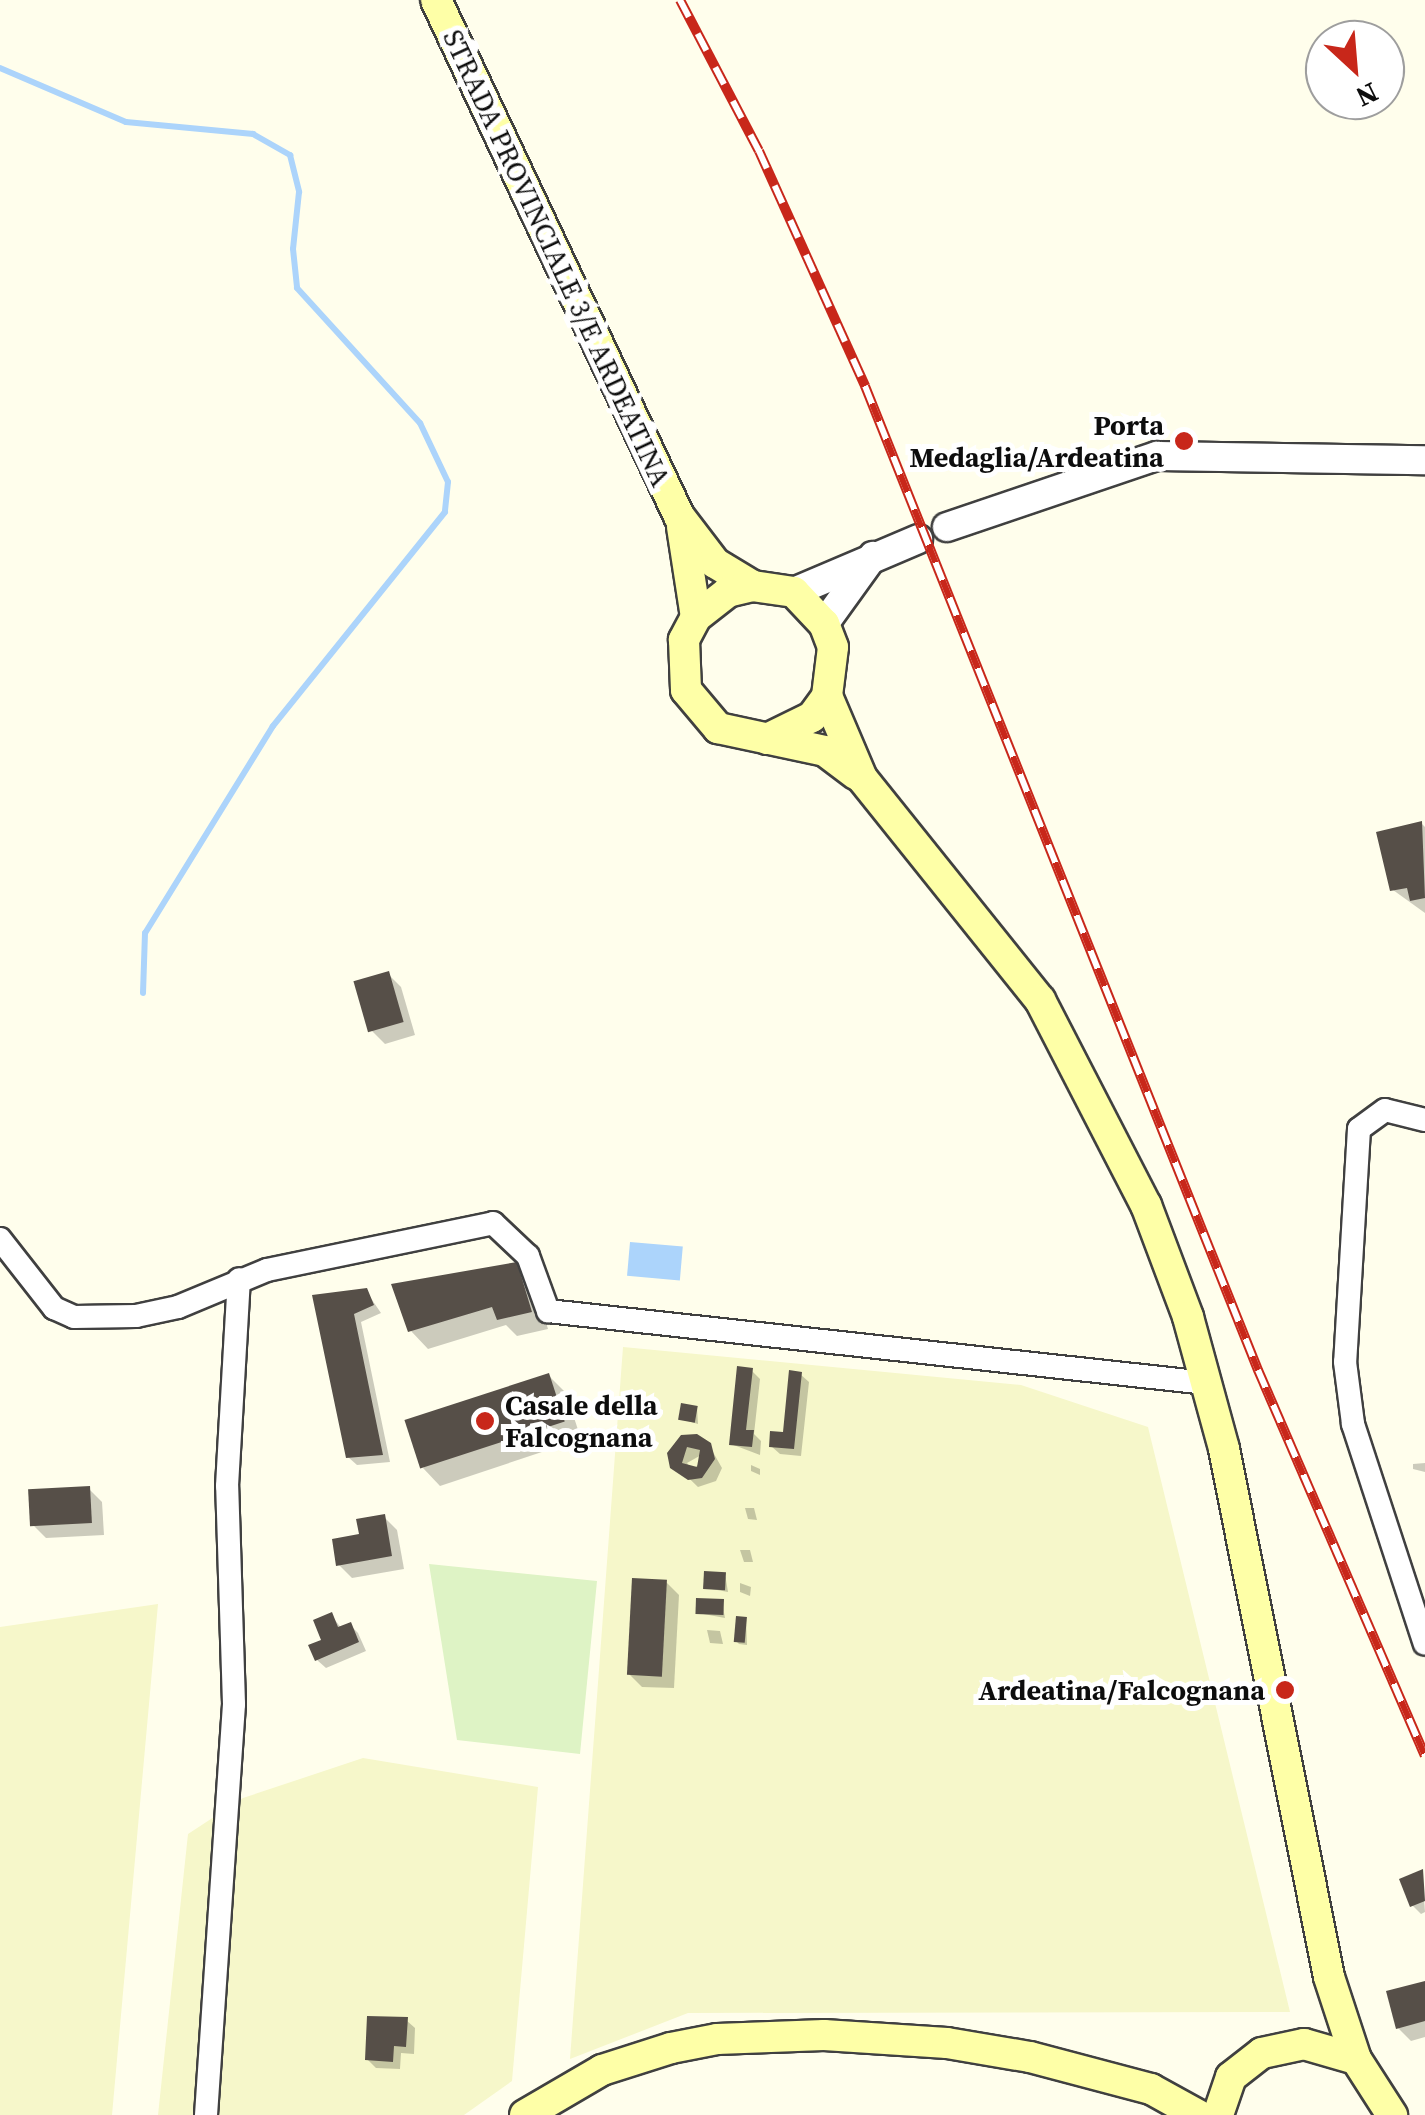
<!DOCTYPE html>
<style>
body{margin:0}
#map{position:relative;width:1425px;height:2115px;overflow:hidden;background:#fffeec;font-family:"Source Serif 4",serif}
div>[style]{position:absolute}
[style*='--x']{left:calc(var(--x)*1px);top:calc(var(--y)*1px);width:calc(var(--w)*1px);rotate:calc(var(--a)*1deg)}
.farmland>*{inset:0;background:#f6f7ca}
.pitch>*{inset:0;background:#def3c5}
.water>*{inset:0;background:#acd4fb;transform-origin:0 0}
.shadow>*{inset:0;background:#0003}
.stream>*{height:6px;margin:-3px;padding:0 3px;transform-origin:3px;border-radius:3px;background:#acd4fb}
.building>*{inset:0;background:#564f48;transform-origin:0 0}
.roads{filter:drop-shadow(2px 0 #404040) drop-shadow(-2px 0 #404040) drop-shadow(0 2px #404040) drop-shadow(0 -2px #404040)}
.minor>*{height:22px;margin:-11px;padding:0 11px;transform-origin:11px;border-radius:11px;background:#fff}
.tertiary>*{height:28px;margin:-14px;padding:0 14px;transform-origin:14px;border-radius:14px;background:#fff}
.secondary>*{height:30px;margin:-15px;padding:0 15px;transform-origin:15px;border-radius:15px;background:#feffa7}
.rail>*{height:10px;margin-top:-5px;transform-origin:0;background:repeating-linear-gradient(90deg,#fff 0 19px,#c8271a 0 38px);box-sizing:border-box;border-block:2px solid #c8271a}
.dots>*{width:28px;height:28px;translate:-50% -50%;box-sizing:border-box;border:5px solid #fff;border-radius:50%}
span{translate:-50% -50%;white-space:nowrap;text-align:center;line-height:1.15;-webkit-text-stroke:10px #fff;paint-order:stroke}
.street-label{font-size:28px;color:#0d0d0d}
.poi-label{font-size:28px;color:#0d0d0d;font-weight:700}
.right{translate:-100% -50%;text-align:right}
.left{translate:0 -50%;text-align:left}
.north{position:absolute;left:1305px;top:20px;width:100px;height:100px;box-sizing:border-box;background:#fff;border:2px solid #9e9e9e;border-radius:50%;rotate:154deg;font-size:28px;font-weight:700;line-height:40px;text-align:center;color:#0d0d0d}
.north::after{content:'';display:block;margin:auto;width:35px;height:45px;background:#c8271a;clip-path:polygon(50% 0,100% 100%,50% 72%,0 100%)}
</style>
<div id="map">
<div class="farmland">
<i style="clip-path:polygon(623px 1347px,1021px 1385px,1148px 1427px,1290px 2012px,688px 2013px,570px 2059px)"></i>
<i style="clip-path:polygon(158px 1604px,112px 2115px,0 2115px,0 1627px)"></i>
<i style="clip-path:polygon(363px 1758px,538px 1787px,512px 2081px,464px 2115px,158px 2115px,188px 1834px,243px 1798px)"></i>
</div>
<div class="pitch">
<i style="clip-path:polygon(429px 1564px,597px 1581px,580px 1754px,457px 1740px)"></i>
</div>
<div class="water">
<i style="left:630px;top:1242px;width:53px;height:34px;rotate:5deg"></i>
</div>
<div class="shadow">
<i style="clip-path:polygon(1422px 824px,1425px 827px,1425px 913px,1393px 890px)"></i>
<i style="clip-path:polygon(388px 974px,401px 987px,415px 1035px,385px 1044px,372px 1031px)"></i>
<i style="clip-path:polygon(516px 1264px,534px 1282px,548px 1329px,517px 1336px,506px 1325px,428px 1349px,411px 1331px)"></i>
<i style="clip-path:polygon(366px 1291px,381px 1313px,361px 1322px,390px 1462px,357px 1465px,348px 1457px,315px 1297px)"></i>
<i style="clip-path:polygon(751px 1370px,760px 1379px,754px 1434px,761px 1441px,760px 1455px,731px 1444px)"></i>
<i style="clip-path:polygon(800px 1374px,809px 1382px,801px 1456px,780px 1454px,771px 1446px,785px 1435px)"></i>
<i style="clip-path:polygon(549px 1376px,566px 1393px,581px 1439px,440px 1486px,423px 1468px)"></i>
<i style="clip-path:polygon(697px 1408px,698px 1424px,681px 1419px)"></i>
<i style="clip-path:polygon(evenodd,676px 1442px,709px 1445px,722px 1468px,716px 1481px,698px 1487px,670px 1460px,676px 1442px,703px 1454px,706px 1458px,692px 1470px,687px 1463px,703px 1454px)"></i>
<i style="clip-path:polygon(1425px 1463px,1425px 1472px,1413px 1469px,1413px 1464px)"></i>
<i style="clip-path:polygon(751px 1465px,760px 1469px,760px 1475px,751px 1471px)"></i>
<i style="clip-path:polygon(89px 1489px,102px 1502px,104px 1535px,46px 1538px,33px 1525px)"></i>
<i style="clip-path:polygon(745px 1508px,754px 1508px,757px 1520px,748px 1519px)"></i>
<i style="clip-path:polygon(384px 1517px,397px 1530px,404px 1569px,352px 1578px,339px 1565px)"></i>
<i style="clip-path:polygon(740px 1550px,750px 1550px,753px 1562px,744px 1562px)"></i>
<i style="clip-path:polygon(725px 1574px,728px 1592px,706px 1588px)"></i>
<i style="clip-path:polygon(666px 1582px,679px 1595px,674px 1688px,642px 1687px,629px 1674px)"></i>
<i style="clip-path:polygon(740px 1583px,751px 1587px,750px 1596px,740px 1592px)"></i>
<i style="clip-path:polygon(722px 1602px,725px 1618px,698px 1613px)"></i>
<i style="clip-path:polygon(331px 1615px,342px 1629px,350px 1625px,358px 1633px,366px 1651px,326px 1668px,317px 1660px)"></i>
<i style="clip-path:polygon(746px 1620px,747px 1645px,739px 1644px,736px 1641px)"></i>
<i style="clip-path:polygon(707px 1630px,720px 1631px,723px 1644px,710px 1643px)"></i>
<i style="clip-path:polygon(1422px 1872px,1425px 1912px,1421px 1914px,1412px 1905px)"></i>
<i style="clip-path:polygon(1425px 1983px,1425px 2037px,1411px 2041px,1398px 2028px)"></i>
<i style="clip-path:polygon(406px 2020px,415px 2028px,414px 2054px,401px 2053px,400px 2069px,376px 2068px,367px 2059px)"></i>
</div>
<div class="stream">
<i style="--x:0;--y:68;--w:137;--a:23.2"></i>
<i style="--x:126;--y:122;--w:128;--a:5.4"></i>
<i style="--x:253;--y:134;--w:43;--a:29.6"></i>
<i style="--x:290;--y:155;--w:38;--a:76"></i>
<i style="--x:299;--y:192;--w:57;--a:96"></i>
<i style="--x:293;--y:249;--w:39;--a:84"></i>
<i style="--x:297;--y:288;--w:183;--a:47.7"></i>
<i style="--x:420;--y:423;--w:65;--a:64.6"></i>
<i style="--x:448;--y:482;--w:30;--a:96"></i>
<i style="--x:445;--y:512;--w:275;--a:128.8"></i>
<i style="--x:273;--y:726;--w:243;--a:121.7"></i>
<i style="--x:145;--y:933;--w:60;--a:91.9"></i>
</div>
<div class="building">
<i style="clip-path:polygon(1422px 821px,1425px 898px,1410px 901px,1407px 888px,1390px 891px,1376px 832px)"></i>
<i style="left:389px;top:971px;width:53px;height:37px;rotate:74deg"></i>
<i style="clip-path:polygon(517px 1262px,532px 1312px,497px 1320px,492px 1307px,408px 1332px,391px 1284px)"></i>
<i style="clip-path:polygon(367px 1288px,374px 1305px,354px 1314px,383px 1455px,346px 1458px,312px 1295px)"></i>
<i style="clip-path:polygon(737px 1366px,753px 1368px,746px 1430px,754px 1430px,752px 1447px,729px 1445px)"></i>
<i style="clip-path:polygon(789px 1370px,802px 1372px,794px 1449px,769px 1447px,770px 1431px,783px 1432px)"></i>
<i style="left:549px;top:1373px;width:51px;height:152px;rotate:72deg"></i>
<i style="left:681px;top:1403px;width:17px;height:17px;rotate:10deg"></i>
<i style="clip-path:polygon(evenodd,697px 1434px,711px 1443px,715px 1459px,702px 1478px,688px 1480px,670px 1468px,667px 1453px,681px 1435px,697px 1434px,687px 1447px,700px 1450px,697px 1467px,682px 1463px,687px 1447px)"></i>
<i style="left:90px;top:1486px;width:37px;height:62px;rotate:87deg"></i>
<i style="clip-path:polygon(385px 1514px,392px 1556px,336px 1566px,332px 1539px,359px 1534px,356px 1519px)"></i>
<i style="left:704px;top:1571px;width:22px;height:18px;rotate:3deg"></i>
<i style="left:632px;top:1578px;width:35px;height:97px;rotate:3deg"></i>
<i style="left:696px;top:1598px;width:28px;height:16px;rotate:2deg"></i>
<i style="clip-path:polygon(332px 1612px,338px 1627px,351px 1622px,359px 1642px,315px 1661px,308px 1645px,321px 1640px,313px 1620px)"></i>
<i style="left:736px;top:1616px;width:11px;height:26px;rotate:5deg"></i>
<i style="clip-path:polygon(1423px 1869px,1425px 1901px,1410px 1907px,1399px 1879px)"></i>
<i style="clip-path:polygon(1425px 1981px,1425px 2021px,1396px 2029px,1386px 1991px)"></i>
<i style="clip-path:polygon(367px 2016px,408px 2017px,406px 2047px,394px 2046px,393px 2062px,365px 2060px)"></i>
</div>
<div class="roads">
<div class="minor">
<i style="--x:1425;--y:1120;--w:41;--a:-166"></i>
<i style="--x:1385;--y:1110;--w:32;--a:144"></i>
<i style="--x:1359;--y:1129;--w:233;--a:93.4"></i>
<i style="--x:1345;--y:1362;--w:63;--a:82.6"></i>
<i style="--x:1353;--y:1424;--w:231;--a:71.9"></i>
<i style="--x:0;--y:1239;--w:88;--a:52"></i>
<i style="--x:54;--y:1308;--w:22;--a:24"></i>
<i style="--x:74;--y:1317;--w:62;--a:-0.9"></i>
<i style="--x:136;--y:1316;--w:43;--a:-12.1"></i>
<i style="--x:178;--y:1307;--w:96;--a:-22.6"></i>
<i style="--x:267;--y:1270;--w:231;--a:-11.7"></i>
<i style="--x:493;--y:1223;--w:48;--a:43.3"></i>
<i style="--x:528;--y:1256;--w:59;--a:70"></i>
<i style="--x:548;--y:1311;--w:663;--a:6.24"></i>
<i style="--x:206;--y:2115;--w:412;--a:-86.1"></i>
<i style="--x:234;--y:1704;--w:218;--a:-91.8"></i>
<i style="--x:227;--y:1486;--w:207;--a:-86.7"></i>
</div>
<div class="tertiary">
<i style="--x:947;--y:527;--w:222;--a:-18.7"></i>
<i style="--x:1157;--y:456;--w:268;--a:0.9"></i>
<i style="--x:794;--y:592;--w:135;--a:-23.1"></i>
<i style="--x:824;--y:624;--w:84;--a:-54.2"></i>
</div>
<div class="secondary">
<i style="--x:436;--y:0;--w:570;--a:64.78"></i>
<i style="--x:679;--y:516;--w:59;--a:52.5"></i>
<i style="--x:715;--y:563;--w:44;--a:31.2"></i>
<i style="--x:682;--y:527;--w:91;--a:81.2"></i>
<i style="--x:827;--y:696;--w:89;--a:66.9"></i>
<i style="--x:862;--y:778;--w:285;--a:51.3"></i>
<i style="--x:1040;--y:1000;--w:231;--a:62.7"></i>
<i style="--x:1146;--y:1205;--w:120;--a:69.4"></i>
<i style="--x:1188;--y:1317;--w:137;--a:74.7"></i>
<i style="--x:1224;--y:1449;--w:538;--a:78.75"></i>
<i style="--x:1329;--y:1977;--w:86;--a:71.8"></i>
<i style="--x:1356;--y:2059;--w:67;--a:57.3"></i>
<i style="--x:767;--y:739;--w:50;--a:-26.1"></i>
<i style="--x:812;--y:717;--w:26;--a:-54"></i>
<i style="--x:827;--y:696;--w:49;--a:-83"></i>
<i style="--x:833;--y:647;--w:25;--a:-111"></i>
<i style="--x:824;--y:624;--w:44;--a:-133.2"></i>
<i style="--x:794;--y:592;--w:41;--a:-171.7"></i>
<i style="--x:753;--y:586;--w:26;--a:167"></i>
<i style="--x:728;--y:592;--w:41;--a:142"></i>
<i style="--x:696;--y:617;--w:26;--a:118"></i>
<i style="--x:684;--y:640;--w:50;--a:87.7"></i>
<i style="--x:686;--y:690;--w:50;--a:49.9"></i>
<i style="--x:718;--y:728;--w:109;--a:12.1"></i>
<i style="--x:825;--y:751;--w:39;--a:37"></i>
<i style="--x:525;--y:2115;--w:89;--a:-30.3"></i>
<i style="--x:602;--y:2070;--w:72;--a:-17.7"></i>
<i style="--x:671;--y:2048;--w:47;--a:-11.1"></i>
<i style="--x:717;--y:2039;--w:107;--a:-2.1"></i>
<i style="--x:824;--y:2035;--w:123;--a:3.7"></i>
<i style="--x:947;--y:2043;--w:84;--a:9.6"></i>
<i style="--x:1030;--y:2057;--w:125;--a:14.8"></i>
<i style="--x:1151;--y:2089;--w:54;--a:29"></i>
<i style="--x:1218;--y:2115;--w:40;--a:-71.1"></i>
<i style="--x:1231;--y:2077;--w:39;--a:-38"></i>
<i style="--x:1262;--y:2053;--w:43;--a:-12.1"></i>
<i style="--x:1304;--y:2044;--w:54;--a:16.1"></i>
</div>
</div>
<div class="rail">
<i style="--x:680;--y:0;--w:170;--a:62.4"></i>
<i style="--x:759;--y:151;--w:258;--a:65.7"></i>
<i style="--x:865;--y:386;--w:1060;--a:68.23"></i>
<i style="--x:1258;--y:1370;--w:420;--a:66.6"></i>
</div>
<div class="dots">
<i style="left:1184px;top:441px;background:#c8271a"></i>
<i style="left:485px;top:1421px;background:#c8271a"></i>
<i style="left:1285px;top:1690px;background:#c8271a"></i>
</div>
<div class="street-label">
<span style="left:557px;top:258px;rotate:65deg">STRADA PROVINCIALE 3/E ARDEATINA</span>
</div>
<div class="poi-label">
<span class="right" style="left:1164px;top:441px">Porta<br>Medaglia/Ardeatina</span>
<span class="left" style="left:505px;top:1421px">Casale della<br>Falcognana</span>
<span class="right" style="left:1265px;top:1690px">Ardeatina/Falcognana</span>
</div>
<div class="north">N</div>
</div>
